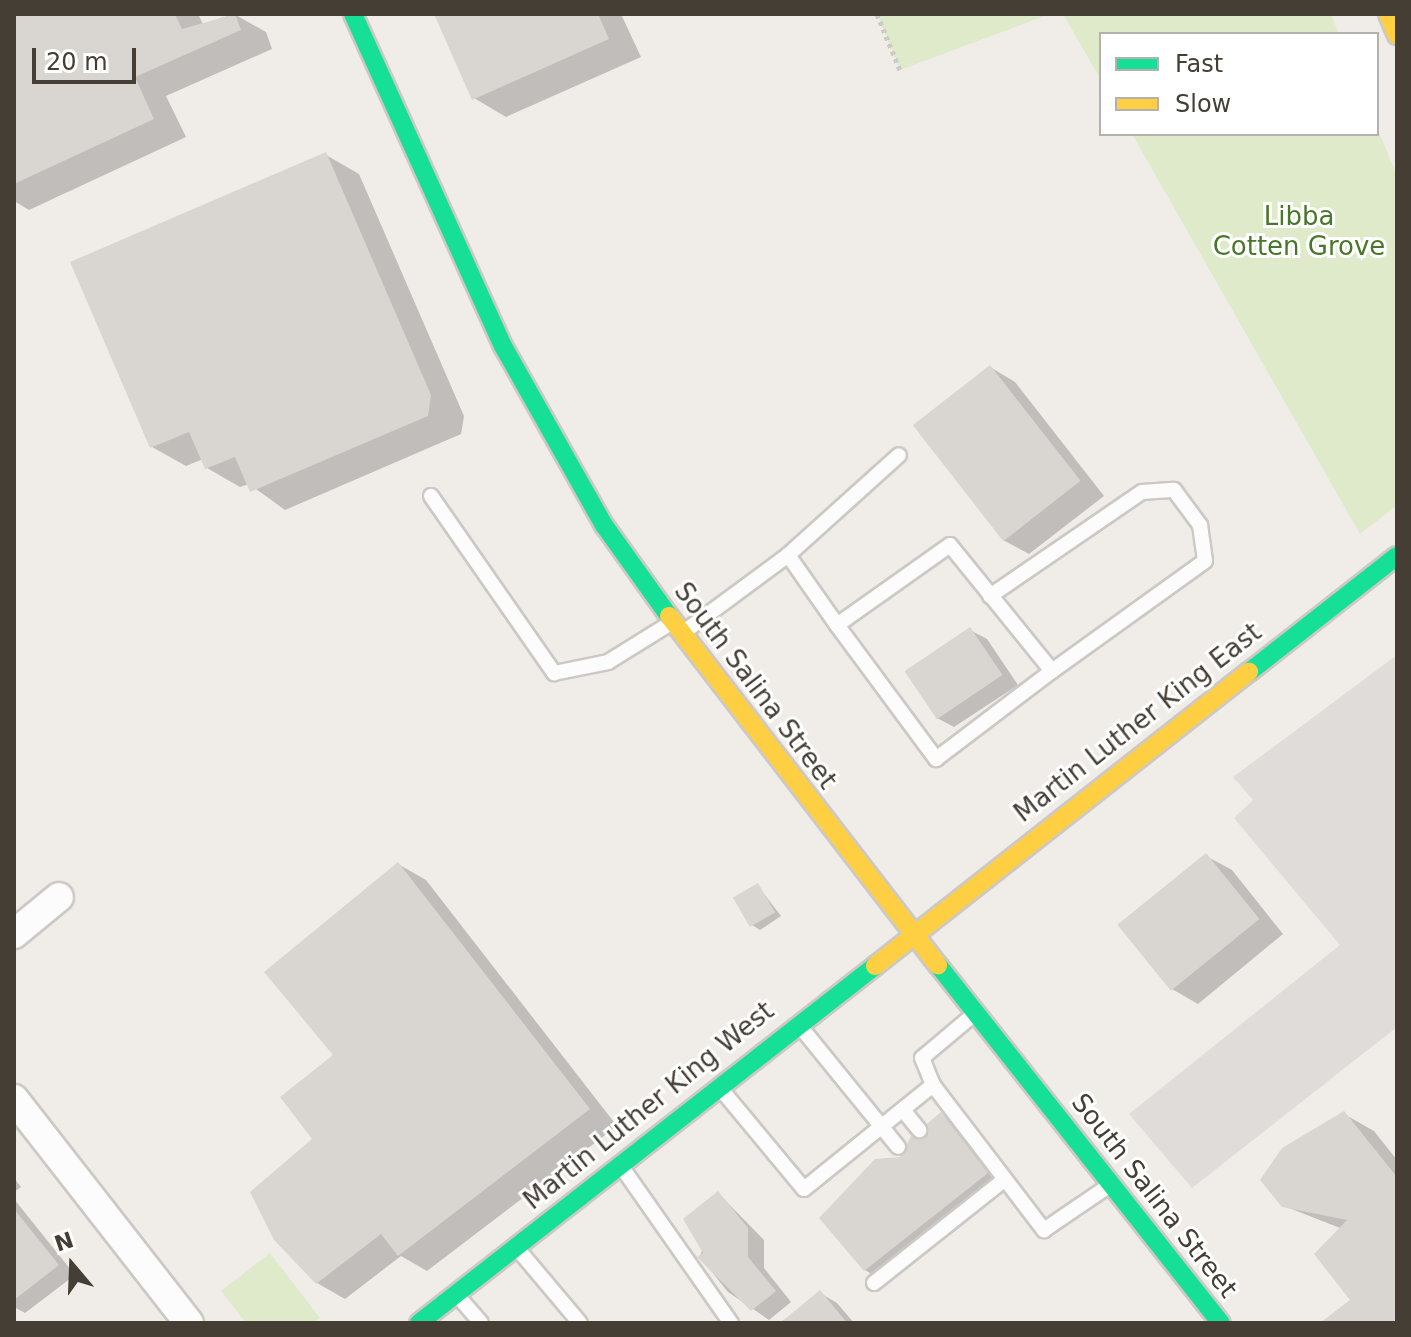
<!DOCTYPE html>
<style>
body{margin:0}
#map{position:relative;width:1411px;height:1337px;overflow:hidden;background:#f0ede9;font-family:"DejaVu Sans",sans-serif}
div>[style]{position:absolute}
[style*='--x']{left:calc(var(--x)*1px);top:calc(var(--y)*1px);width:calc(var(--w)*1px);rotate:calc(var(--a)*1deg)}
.green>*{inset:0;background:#deeac9}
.parking>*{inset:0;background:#dfdcd9}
.shadow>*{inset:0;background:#0003}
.building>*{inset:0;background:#d9d6d1;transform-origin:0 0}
.path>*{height:5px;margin-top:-2.5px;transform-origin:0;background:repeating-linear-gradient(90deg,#cecbc7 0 4px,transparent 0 8px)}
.roads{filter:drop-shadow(2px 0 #ccc9c5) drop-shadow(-2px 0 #ccc9c5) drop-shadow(0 2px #ccc9c5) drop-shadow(0 -2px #ccc9c5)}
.lane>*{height:14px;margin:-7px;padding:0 7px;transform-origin:7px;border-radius:7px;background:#fdfcfc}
.street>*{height:28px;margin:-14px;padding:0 14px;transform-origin:14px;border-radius:14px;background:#fdfcfc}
.fast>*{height:18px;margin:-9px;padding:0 9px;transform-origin:9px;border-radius:9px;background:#16e098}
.slow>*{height:18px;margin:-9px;padding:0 9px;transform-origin:9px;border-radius:9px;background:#ffcf43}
span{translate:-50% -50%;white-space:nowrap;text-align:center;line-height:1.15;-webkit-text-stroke:6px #fff;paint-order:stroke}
.park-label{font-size:26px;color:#497729}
.street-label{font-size:26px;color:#453e35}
.frame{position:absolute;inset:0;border:16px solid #453e35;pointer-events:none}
.legend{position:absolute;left:1099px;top:32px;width:280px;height:104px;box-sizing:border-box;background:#fff;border:2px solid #b5b2ae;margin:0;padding:10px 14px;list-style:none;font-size:24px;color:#453e35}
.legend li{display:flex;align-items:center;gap:16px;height:40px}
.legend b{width:40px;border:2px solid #b5b2ae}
.north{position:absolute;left:32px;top:1225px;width:80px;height:80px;-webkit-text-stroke:6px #fff;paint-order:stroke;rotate:341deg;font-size:22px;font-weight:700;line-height:32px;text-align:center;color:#453e35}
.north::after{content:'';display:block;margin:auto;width:28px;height:36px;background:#453e35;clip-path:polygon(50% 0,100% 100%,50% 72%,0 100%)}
.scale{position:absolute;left:32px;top:48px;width:104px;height:36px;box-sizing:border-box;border:4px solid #453e35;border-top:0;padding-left:10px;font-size:24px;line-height:28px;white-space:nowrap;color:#453e35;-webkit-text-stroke:6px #fff;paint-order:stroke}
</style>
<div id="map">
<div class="green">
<i style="clip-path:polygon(877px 14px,1050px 14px,900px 70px)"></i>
<i style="clip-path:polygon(1063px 14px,1331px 14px,1339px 34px,1101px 34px,1101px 80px)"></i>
<i style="clip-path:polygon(1377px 127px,1397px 176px,1397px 505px,1360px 534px,1132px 134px,1377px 134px)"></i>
<i style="clip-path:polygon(270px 1253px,320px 1318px,313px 1323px,246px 1323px,221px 1291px)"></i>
</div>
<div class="parking">
<i style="clip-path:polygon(1397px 655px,1397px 1027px,1192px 1188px,1129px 1114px,1340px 945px,1234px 818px,1253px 800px,1233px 777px)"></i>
</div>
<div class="shadow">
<i style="clip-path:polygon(14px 14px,198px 14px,203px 24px,234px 14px,266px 32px,272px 49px,166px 96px,186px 137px,29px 210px,14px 201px)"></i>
<i style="clip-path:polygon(436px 14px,621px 14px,641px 57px,506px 117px,474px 98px)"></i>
<i style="clip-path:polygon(326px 155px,359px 174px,464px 416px,461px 434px,285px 510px,249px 484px,240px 487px,207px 468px,203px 459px,186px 466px,152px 447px)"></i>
<i style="clip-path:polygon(990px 367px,1015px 382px,1104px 496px,1029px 554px,1003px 540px)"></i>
<i style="clip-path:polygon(970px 630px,987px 639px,1018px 685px,954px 727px,937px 718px)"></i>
<i style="clip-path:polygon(1206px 856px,1232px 870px,1283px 934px,1198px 1004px,1172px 989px)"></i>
<i style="clip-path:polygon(398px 864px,426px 880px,617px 1126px,427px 1271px,401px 1256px,345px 1299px,317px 1283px,315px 1139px)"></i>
<i style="clip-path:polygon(758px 886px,781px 916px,760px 930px,752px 925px)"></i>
<i style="clip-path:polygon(1344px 1114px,1374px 1131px,1397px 1160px,1397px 1323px,1337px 1323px,1353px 1300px,1316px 1254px,1340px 1228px,1284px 1206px)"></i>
<i style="clip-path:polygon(941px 1115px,959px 1125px,1004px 1183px,882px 1280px,865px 1270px,902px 1159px,928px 1139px)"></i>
<i style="clip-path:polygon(14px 1178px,21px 1187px,14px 1192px)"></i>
<i style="clip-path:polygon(718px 1193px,764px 1240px,764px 1268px,791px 1302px,769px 1320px,728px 1292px,700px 1257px)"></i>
<i style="clip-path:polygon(14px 1199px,75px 1275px,25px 1313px,14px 1307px)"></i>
<i style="clip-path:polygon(820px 1293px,837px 1303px,854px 1323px,804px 1323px)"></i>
</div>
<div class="building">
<i style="clip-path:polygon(14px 14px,175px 14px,182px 29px,235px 14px,241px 30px,135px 77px,154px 119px,14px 184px)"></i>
<i style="clip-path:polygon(434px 14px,598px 14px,609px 39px,472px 100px)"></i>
<i style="clip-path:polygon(326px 152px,431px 395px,428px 416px,250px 492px,235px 457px,205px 469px,189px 432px,150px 448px,70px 262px)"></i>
<i style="left:990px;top:365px;width:147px;height:98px;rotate:52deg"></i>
<i style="left:970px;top:627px;width:58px;height:79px;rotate:56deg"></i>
<i style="left:1206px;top:853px;width:85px;height:114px;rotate:51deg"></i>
<i style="clip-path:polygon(398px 862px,590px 1109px,398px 1256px,381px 1234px,316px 1284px,274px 1240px,250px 1192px,312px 1139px,280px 1097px,333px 1055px,264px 972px)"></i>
<i style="left:758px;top:883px;width:34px;height:29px;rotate:60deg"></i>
<i style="clip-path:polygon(1344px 1111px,1397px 1177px,1397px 1323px,1320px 1323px,1350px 1300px,1314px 1254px,1347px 1220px,1282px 1207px,1260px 1180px,1282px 1148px)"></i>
<i style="clip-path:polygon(941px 1112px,988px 1173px,864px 1271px,819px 1218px,875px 1159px,900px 1157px,911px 1136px,926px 1137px,927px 1124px)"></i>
<i style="clip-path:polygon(718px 1191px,748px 1228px,748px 1257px,776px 1291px,751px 1311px,697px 1257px,703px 1253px,683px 1219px)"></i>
<i style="clip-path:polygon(14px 1209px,59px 1265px,14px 1300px)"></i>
<i style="clip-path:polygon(820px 1290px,847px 1323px,780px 1323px)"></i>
</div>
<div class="path">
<i style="--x:877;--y:14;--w:61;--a:67.7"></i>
</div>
<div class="roads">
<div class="lane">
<i style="--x:431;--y:496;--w:216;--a:55.2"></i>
<i style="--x:554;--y:673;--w:55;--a:-11.5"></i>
<i style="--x:608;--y:662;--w:72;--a:-31.9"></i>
<i style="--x:788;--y:555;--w:85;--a:55"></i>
<i style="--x:837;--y:625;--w:167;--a:53.5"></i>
<i style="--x:936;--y:759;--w:146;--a:-37.2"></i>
<i style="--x:1052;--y:671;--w:162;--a:-129"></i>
<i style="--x:950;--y:545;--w:138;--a:144.7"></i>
<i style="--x:990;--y:596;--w:184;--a:-34.4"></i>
<i style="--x:1142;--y:492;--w:32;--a:-4"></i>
<i style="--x:1174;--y:490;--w:44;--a:53.4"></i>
<i style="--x:1200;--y:525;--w:36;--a:82"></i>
<i style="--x:1205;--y:561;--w:188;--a:144.3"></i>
<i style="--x:684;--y:632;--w:129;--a:-36.5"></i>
<i style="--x:788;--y:555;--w:149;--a:-42"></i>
<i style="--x:799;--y:1025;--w:157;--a:50.9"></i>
<i style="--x:933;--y:1085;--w:29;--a:-112"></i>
<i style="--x:922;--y:1058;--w:67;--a:-40.1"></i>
<i style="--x:720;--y:1088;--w:131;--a:50.3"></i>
<i style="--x:804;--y:1189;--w:166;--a:-38.9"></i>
<i style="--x:933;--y:1085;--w:183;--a:52.6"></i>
<i style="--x:1044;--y:1230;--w:76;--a:-34.3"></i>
<i style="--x:903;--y:1110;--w:26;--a:51"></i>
<i style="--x:621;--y:1166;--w:192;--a:55"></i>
<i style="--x:516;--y:1247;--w:99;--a:49.9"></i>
<i style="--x:874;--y:1283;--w:167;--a:-38.4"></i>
<i style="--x:456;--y:1294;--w:38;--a:49"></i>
</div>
<div class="street">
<i style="--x:14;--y:934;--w:58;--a:-39.4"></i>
<i style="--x:14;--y:1099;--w:284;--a:52"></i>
</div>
<div class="fast">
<i style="--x:353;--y:14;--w:364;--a:65.7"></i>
<i style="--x:503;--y:346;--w:206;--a:60.6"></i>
<i style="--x:604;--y:525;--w:112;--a:54.5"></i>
<i style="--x:1249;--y:672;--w:188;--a:-38.1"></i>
<i style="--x:938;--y:965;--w:456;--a:51.7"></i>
<i style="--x:419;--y:1323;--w:579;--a:-38.06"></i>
</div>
<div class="slow">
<i style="--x:1388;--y:14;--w:23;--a:67"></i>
<i style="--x:669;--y:616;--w:441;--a:52.4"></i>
<i style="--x:875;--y:966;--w:476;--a:-38.2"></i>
</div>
</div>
<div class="park-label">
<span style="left:1299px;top:232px">Libba<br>Cotten Grove</span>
</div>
<div class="street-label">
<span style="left:755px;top:686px;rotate:53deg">South Salina Street</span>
<span style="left:1138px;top:723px;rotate:-38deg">Martin Luther King East</span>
<span style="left:649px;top:1106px;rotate:-39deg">Martin Luther King West</span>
<span style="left:1154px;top:1196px;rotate:52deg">South Salina Street</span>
</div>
<div class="frame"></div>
<ul class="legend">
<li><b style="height:10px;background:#16e098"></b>Fast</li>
<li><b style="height:10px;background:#ffcf43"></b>Slow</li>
</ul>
<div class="north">N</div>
<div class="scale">20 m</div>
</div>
